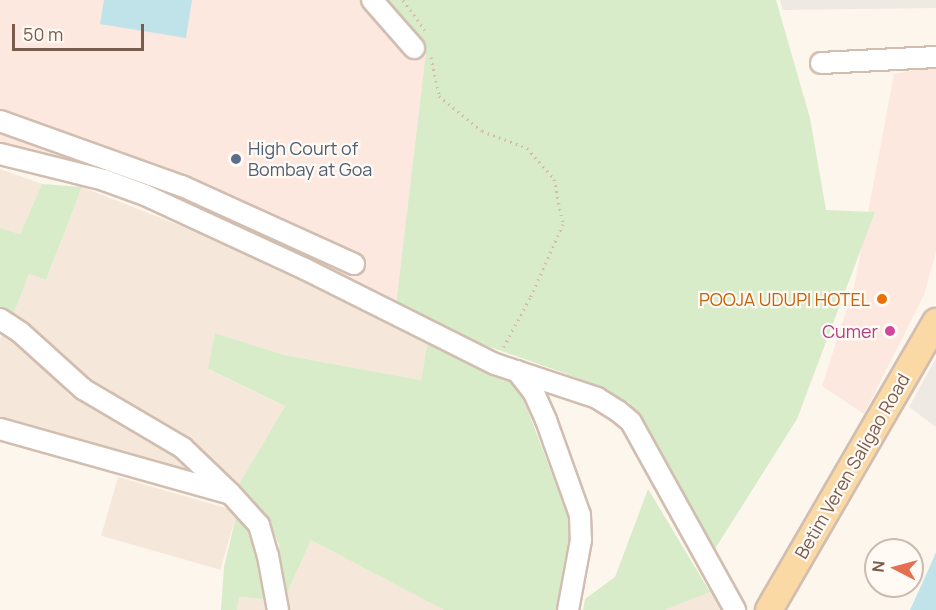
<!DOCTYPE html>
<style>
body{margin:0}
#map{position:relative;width:936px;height:610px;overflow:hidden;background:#fdf6ec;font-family:Manrope,sans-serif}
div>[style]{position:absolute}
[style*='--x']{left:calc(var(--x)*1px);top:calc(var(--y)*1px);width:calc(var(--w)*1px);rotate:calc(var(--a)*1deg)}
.residential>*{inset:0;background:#f5e8da;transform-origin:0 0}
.commercial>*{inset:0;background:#fde8e0}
.industrial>*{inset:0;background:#efe9e4}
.green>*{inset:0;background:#d8ecc9}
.water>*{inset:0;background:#bfe3e8}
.path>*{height:3px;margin-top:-1.5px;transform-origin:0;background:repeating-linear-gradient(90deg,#d9b8a5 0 1.5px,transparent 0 6px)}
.roads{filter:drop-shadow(2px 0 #d1beb0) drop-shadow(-2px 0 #d1beb0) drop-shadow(0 2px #d1beb0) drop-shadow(0 -2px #d1beb0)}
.minor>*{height:20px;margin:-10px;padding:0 10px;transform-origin:10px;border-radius:10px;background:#fff}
.major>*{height:26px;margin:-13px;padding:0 13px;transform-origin:13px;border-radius:13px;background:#fbd9a5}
.dots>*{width:16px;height:16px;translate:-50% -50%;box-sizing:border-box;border:3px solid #fffaf3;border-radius:50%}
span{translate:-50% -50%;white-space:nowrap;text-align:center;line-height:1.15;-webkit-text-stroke:4.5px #fffaf3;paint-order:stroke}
.service-label{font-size:18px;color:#4e5e75}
.left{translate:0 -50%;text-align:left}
.food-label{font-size:18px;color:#c56008}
.right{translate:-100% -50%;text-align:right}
.hotel-label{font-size:18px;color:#b23c85}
.street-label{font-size:18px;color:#7a5c4d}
.north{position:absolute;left:864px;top:538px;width:60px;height:60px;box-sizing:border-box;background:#fffaf3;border:2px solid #cabbb1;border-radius:50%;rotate:276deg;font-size:16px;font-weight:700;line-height:24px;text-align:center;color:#7a5c4d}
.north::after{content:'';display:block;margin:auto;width:21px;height:27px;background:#e76f51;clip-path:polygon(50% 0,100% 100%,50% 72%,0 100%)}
.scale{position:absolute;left:12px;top:24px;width:132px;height:27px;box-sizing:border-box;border:3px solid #7a5c4d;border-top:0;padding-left:8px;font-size:18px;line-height:21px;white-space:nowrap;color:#7a5c4d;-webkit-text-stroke:4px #fffaf3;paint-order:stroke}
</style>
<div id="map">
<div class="residential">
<i style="clip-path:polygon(0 169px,42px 184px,20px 234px,0 228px)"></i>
<i style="clip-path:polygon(82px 187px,271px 261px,428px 340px,421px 380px,284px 355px,215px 333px,209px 370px,285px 406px,235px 491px,90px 384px,13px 315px,29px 274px,46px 280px)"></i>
<i style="clip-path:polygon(3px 333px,25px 349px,71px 397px,167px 446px,213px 479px,23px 429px,0 420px,0 339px)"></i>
<i style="left:118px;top:477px;width:124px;height:61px;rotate:16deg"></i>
<i style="clip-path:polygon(311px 540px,433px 604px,444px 610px,287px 610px,282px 604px)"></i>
<i style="clip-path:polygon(716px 586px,729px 610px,661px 610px)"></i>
<i style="clip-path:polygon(239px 597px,264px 599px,267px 610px,237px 610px)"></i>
</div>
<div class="commercial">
<i style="clip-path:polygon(0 0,385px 0,426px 52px,396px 304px,310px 260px,116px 171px,0 147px)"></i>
<i style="clip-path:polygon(936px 66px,936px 252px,924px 295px,864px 414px,822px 386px,854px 287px,894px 74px)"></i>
</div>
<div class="industrial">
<i style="clip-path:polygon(780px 0,936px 0,936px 8px,783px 10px)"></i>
<i style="clip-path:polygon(936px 358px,936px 427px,909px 407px)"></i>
</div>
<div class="green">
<i style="clip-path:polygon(385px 0,776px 0,810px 118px,826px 210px,875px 212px,797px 419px,713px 552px,629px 402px,567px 374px,427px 325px,396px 304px,426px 52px)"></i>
<i style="clip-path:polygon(42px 184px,82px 187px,46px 280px,29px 274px,13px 315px,0 308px,0 228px,20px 234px)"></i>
<i style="clip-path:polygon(215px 333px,284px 355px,421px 380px,428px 340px,516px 379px,568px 517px,571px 571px,562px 610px,444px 610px,311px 540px,282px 604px,279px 545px,269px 521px,235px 491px,285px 406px,208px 369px)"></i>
<i style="clip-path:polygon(648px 489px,710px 592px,664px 610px,583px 610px,585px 599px,615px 577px)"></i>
<i style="clip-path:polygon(237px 512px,259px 551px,264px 599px,239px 597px,237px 610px,221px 610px,224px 567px)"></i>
</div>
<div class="water">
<i style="clip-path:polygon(104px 0,192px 0,186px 38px,100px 24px)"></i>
<i style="clip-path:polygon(936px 552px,936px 610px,910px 610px,930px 566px)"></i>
</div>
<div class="path">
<i style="--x:403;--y:0;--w:37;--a:54"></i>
<i style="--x:431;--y:57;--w:40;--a:78"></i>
<i style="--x:439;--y:96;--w:55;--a:39.1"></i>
<i style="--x:482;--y:131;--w:48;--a:20.7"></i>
<i style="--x:527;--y:148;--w:41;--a:48.9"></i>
<i style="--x:554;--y:179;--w:46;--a:78.7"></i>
<i style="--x:563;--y:224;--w:81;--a:114"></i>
<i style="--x:530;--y:298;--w:57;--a:118.4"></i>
</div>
<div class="roads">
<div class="minor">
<i style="--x:372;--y:0;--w:64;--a:48.8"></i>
<i style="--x:821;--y:63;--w:115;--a:-3"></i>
<i style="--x:0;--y:121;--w:193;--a:19.7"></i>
<i style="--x:182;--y:186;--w:189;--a:24.4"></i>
<i style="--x:0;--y:154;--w:107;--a:14"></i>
<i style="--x:104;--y:180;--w:44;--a:20.1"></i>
<i style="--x:145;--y:195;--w:176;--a:24.8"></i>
<i style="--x:305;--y:269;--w:212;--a:26.6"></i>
<i style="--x:495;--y:364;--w:108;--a:18.4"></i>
<i style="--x:597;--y:398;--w:25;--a:32"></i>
<i style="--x:618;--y:411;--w:17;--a:40"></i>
<i style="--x:631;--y:422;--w:215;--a:61"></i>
<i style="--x:0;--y:319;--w:24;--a:33"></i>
<i style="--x:20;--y:332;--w:85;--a:42.1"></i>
<i style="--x:83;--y:389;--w:116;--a:30.5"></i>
<i style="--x:183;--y:448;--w:65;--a:43.8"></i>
<i style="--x:230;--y:493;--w:43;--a:47.8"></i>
<i style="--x:259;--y:525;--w:32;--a:74"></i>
<i style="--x:268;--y:556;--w:55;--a:79.5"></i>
<i style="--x:517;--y:371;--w:28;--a:52"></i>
<i style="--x:534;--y:393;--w:30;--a:66"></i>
<i style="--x:546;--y:420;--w:101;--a:70.3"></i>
<i style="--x:580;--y:515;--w:25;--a:88"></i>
<i style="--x:581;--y:540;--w:71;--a:100.5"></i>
<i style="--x:0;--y:429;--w:236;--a:15.7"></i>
</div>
<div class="major">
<i style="--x:769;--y:610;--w:333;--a:-59.9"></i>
</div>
</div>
<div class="dots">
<i style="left:236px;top:159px;background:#5c6f8a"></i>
<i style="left:882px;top:299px;background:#e8710a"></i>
<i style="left:890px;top:331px;background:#d1479c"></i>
</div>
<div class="service-label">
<span class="left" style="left:248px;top:159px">High Court of<br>Bombay at Goa</span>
</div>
<div class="food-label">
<span class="right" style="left:870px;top:299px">POOJA UDUPI HOTEL</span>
</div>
<div class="hotel-label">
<span class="right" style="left:878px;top:331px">Cumer</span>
</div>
<div class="street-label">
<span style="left:852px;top:466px;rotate:-60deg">Betim Veren Saligao Road</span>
</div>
<div class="north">N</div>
<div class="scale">50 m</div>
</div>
